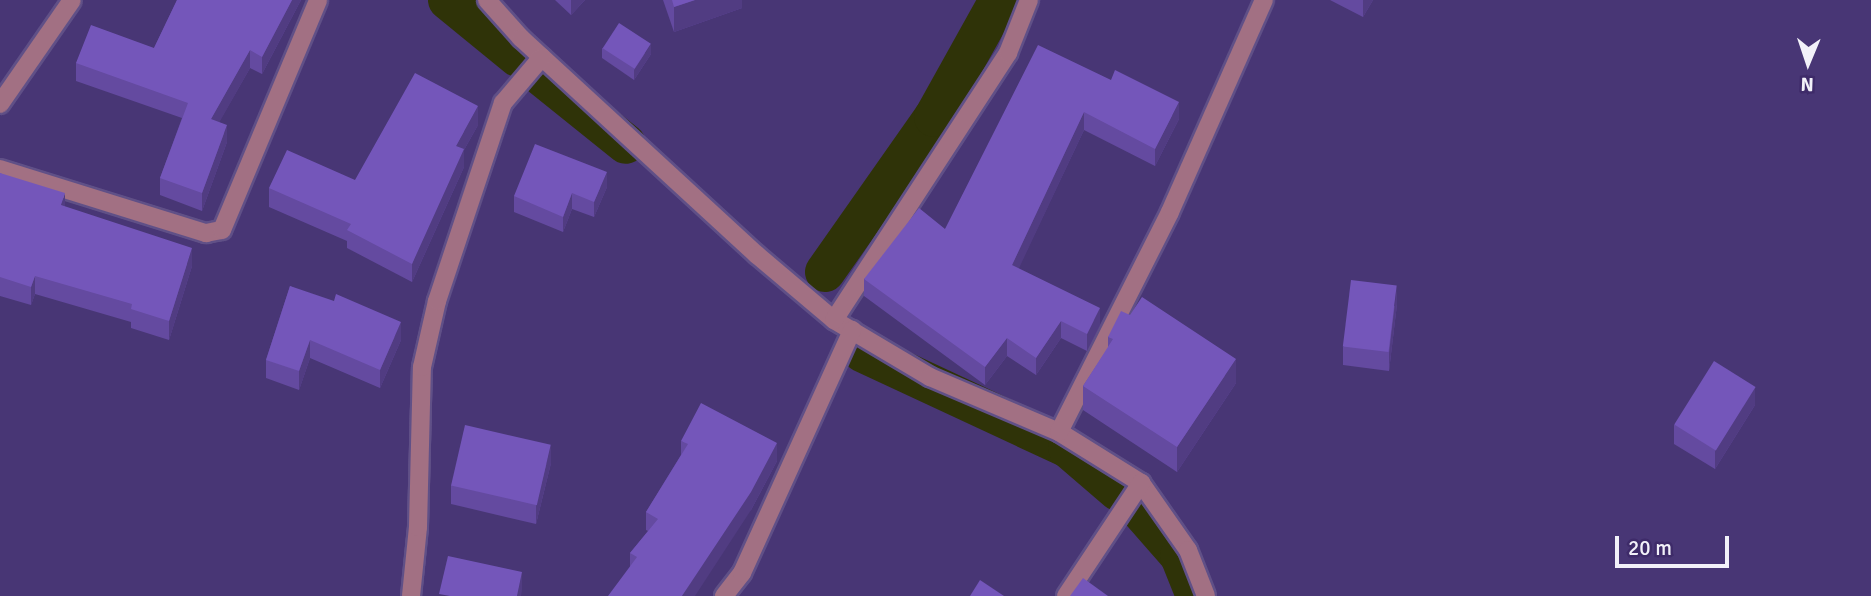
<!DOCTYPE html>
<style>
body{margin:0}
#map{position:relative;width:1871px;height:596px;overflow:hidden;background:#483675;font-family:Signika,sans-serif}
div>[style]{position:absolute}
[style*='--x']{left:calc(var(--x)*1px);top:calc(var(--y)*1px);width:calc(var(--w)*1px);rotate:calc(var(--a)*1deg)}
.canal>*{height:40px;margin:-20px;padding:0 20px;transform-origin:20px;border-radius:20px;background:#2f3308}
.roads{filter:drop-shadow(2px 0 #605087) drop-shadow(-2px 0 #605087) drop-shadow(0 2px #605087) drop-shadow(0 -2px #605087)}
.minor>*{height:18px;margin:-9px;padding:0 9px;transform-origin:9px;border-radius:9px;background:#a27083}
.wall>*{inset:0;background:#644aa0}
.shaded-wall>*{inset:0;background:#513c82}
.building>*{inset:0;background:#7456ba;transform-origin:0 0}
span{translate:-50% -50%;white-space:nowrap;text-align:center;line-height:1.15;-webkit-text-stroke:6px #3e2b69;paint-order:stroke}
.north{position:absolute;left:1773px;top:28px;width:70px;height:70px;-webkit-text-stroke:5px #3e2b69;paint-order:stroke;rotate:182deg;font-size:19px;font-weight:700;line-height:28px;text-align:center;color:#f2f1f9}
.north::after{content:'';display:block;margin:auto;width:24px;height:32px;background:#f2f1f9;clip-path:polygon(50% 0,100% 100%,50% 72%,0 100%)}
.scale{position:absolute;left:1615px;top:536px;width:114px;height:32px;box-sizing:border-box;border:4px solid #f2f1f9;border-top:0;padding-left:9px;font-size:21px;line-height:24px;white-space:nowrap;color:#f2f1f9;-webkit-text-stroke:5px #3e2b69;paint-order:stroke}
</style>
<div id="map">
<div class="canal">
<i style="--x:448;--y:0;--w:90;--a:39.2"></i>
<i style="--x:540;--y:75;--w:110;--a:38.7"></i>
<i style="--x:825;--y:272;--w:189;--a:-54.9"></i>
<i style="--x:934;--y:117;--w:134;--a:-60.9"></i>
<i style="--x:862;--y:352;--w:227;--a:25"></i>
<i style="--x:1068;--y:448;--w:66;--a:40.7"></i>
<i style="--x:1139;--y:509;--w:62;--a:48.9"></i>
<i style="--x:1180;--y:556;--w:43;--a:68.2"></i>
</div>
<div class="roads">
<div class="minor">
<i style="--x:487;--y:0;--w:51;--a:48.2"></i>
<i style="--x:521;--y:38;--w:321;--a:42.6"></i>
<i style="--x:757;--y:255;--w:101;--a:40.2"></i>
<i style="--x:834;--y:320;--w:112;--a:30.7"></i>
<i style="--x:930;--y:377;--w:140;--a:23.1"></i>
<i style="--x:1059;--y:432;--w:97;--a:31.9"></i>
<i style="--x:1141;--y:483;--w:82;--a:55"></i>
<i style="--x:1188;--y:550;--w:49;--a:68.6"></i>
<i style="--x:0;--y:104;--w:126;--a:-55.3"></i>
<i style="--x:0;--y:169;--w:216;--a:17.3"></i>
<i style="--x:206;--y:233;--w:16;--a:-11"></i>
<i style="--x:222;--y:230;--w:249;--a:-67.3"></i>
<i style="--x:834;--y:320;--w:319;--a:-56.9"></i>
<i style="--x:1008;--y:53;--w:57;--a:-68.4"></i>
<i style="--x:1059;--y:432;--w:246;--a:-63.2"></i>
<i style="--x:1170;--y:212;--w:232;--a:-66.1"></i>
<i style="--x:411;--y:596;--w:69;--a:-84.2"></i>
<i style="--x:418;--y:527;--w:160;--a:-88.6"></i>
<i style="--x:422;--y:367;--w:68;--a:-77.2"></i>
<i style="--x:437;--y:301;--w:209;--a:-71.6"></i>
<i style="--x:503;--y:103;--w:60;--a:-49.7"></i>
<i style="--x:724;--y:596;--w:29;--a:-52"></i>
<i style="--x:742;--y:573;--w:267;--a:-65.6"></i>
<i style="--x:1066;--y:596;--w:136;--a:-56.4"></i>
</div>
</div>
<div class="wall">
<i style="clip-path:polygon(177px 0,301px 0,262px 74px,250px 68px,219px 122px,227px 142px,202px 211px,160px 195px,160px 178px,182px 118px,76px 81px,76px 63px,154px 48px)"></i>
<i style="clip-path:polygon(555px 0,585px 0,571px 15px)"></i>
<i style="clip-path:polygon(663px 0,742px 0,742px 8px,674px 32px)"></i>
<i style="clip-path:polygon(1330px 0,1373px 0,1363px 17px)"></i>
<i style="clip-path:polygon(602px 48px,651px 54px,634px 80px,602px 58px)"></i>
<i style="clip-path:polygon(1111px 80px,1179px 119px,1155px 166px,1084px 130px,1018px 269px,1100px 325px,1087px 351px,1061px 338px,1036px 375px,1007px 356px,985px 385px,864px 296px,864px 279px,945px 229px)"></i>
<i style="clip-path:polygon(478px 125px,464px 150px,464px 167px,412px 282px,347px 248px,347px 241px,269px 207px,269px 188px,355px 180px)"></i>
<i style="clip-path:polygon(0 173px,65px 207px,192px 266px,169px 340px,131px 328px,131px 322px,35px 294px,31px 305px,0 296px)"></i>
<i style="clip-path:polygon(607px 187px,594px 217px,572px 209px,563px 232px,514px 212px,514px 196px)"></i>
<i style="clip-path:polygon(290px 286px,401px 340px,380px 388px,310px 358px,299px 390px,266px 378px,266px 360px)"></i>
<i style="clip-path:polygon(1397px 304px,1389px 371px,1343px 365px,1343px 347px)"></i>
<i style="clip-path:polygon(1130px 315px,1236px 383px,1177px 472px,1083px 410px,1083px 386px,1108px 348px,1108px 337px)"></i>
<i style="clip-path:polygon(1755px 405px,1715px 469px,1674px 444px,1674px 425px)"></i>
<i style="clip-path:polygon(681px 441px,777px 461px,751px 510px,630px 567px,630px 553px,648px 531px,646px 530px,646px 512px,681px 455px)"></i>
<i style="clip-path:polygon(551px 463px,536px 524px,451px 504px,451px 485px)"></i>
</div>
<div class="shaded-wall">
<i style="clip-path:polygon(292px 0,301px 0,262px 74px,262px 57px)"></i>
<i style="clip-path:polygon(571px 0,585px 0,571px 15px)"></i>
<i style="clip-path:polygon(695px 0,742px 0,742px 8px,674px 32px,674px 7px)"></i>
<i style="clip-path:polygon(1363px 0,1373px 0,1363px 17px)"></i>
<i style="clip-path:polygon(651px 44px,651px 54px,634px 80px,634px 70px)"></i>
<i style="clip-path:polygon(250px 50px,250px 68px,211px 137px,211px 119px)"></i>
<i style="clip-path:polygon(1179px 102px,1179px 119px,1155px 166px,1155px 149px)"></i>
<i style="clip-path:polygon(478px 106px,478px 125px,464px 150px,464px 167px,412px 282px,412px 264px,456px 146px)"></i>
<i style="clip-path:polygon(1084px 112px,1084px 130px,1012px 283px,1012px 265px)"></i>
<i style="clip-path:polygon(227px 125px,227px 142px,202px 211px,202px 193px)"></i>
<i style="clip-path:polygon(607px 172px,607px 187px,594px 217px,594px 202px)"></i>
<i style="clip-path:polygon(65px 193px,65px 211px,61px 205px)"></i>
<i style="clip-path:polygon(572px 193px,572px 209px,563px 232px,563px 217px)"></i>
<i style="clip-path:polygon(192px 248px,192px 266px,169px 340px,169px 321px)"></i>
<i style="clip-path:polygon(35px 276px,35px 294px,31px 305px,31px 287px)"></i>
<i style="clip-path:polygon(1397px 286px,1397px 304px,1389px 371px,1389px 353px)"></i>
<i style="clip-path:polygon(1100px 308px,1100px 325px,1087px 351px,1087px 334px)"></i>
<i style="clip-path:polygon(1061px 321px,1061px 338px,1036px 375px,1036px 358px)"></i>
<i style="clip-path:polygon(401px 322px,401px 340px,380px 388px,380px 370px)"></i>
<i style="clip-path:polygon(1007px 338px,1007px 356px,985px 385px,985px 367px)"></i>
<i style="clip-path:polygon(310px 340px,310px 358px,299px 390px,299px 371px)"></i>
<i style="clip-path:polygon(1236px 359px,1236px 383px,1177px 472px,1177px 447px)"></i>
<i style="clip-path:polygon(1755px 387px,1755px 405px,1715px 469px,1715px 451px)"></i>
<i style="clip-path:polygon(777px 443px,777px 461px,751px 510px,695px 596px,682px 596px)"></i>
<i style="clip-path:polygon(551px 445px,551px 463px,536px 524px,536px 505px)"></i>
<i style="clip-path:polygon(522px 572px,522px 590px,521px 596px,517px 596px)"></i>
</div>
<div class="building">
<i style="clip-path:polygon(177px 0,292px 0,262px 57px,250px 50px,211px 119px,227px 125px,202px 193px,160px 178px,188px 103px,76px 63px,91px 25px,154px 48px)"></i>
<i style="clip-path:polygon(672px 0,695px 0,674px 7px)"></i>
<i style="left:619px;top:23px;width:38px;height:30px;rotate:33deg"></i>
<i style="clip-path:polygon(1038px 45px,1111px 80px,1115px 70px,1179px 102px,1155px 149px,1084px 112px,1012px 265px,1100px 308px,1087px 334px,1061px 321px,1036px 358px,1007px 338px,985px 367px,864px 279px,919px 208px,945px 229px)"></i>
<i style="clip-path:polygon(415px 73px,478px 106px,456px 146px,464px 149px,412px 264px,347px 230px,351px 224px,269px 188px,287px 150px,355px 180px)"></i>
<i style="clip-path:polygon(535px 144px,607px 172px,594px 202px,572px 193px,563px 217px,514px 196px)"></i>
<i style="clip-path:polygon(0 173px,65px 193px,61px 205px,192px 248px,169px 321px,131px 309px,132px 304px,35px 276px,31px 287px,0 277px)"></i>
<i style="left:1351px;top:280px;width:46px;height:67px;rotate:7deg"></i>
<i style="clip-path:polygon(290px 286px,334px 301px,336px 294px,401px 322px,380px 370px,310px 340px,299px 371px,266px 360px)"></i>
<i style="clip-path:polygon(1142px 297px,1236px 359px,1177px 447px,1083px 386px,1113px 339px,1108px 337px,1121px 311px,1130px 315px)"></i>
<i style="left:1714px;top:361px;width:49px;height:75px;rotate:32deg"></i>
<i style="clip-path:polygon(701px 403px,777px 443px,751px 492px,682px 596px,608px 596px,637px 557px,630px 553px,658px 519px,646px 512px,688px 444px,681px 441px)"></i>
<i style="left:465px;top:425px;width:88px;height:62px;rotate:13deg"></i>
<i style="clip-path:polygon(448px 556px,522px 572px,517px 596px,450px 596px,439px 594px)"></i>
<i style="clip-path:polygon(1083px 578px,1108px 596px,1070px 596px)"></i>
<i style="clip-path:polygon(980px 580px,1004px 596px,970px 596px)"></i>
</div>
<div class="north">N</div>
<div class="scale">20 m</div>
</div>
